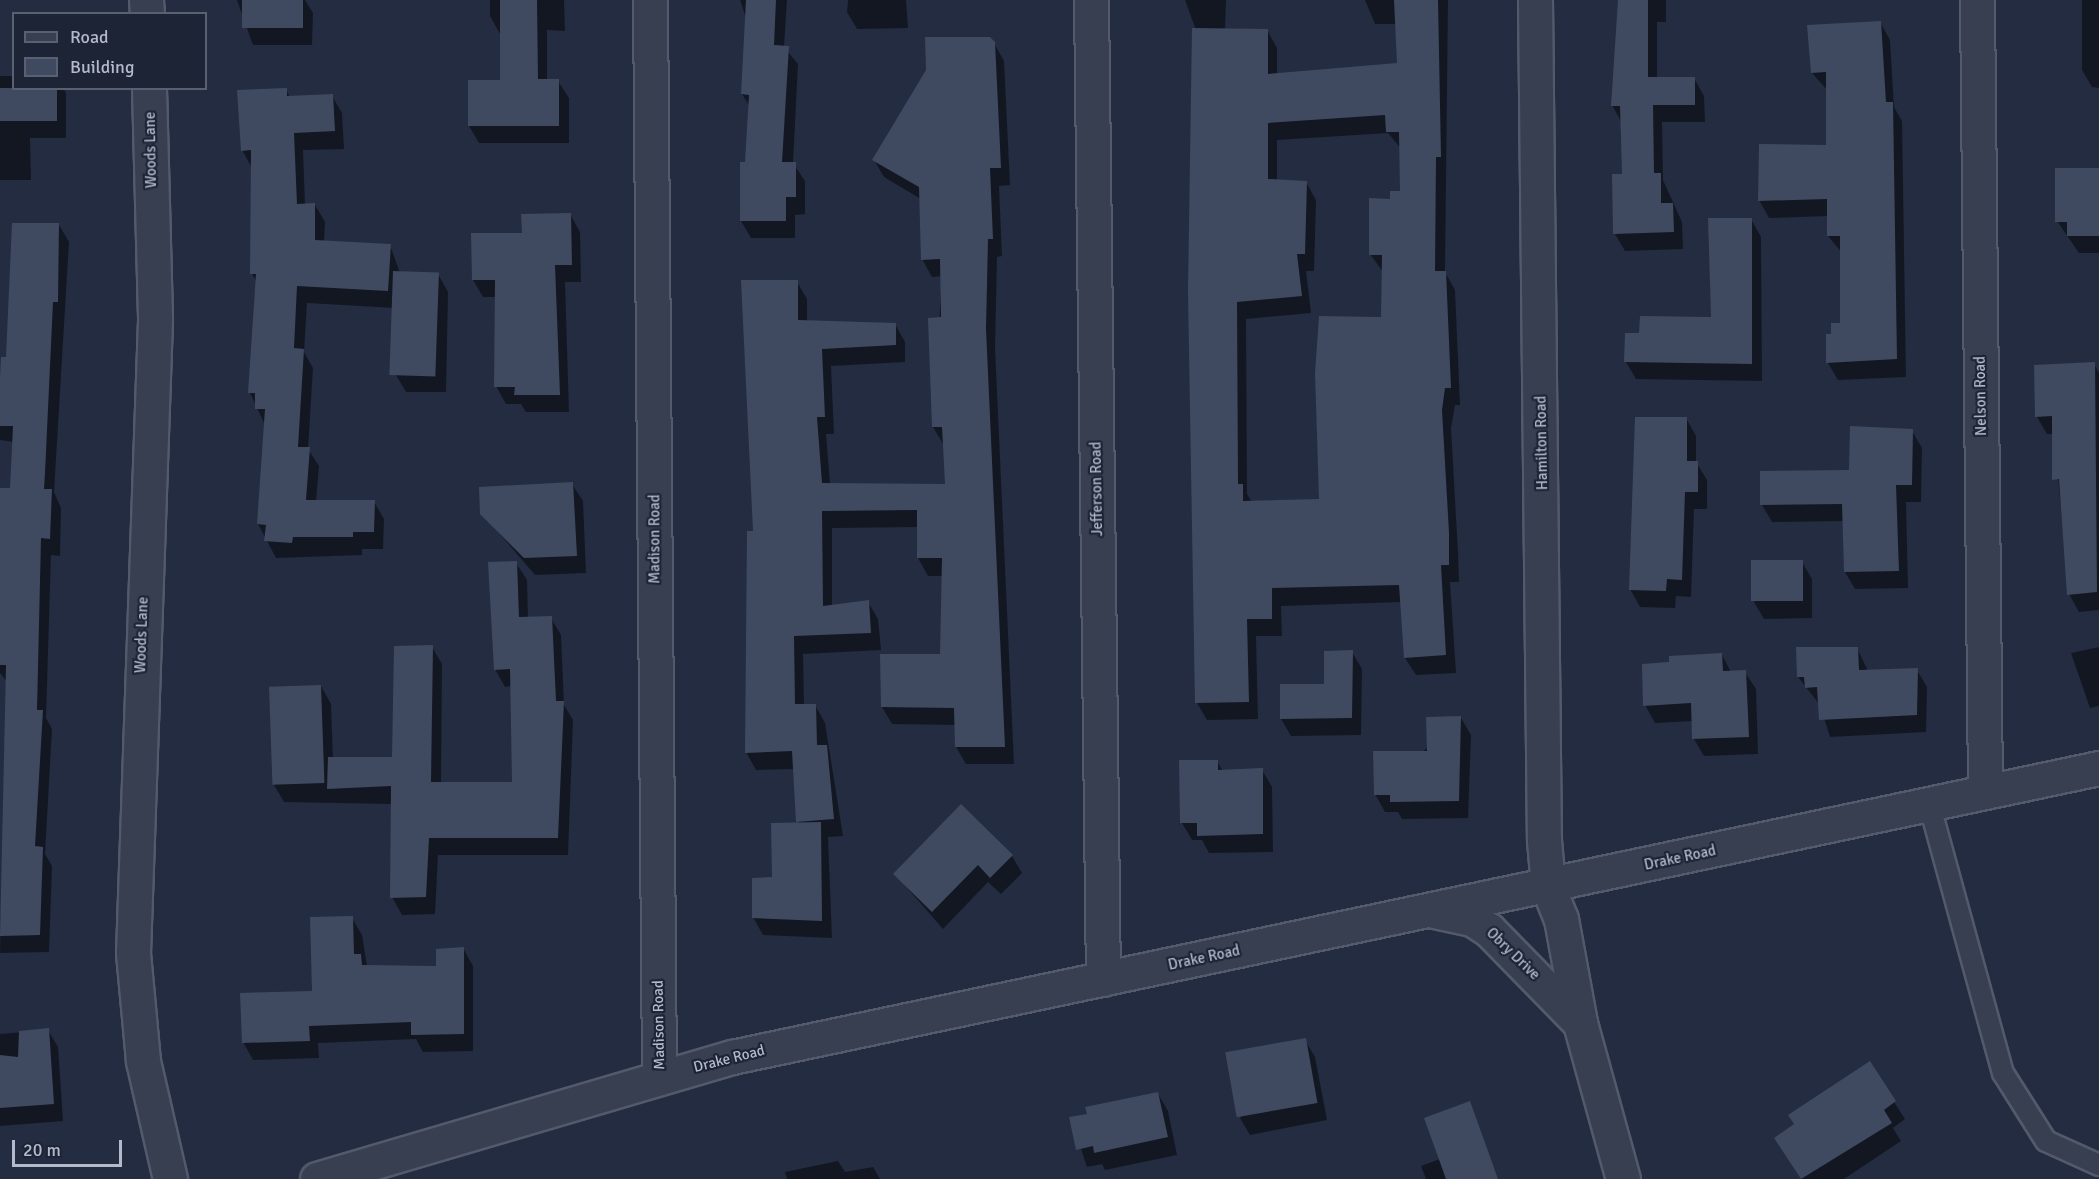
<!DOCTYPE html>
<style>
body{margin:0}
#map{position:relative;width:2099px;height:1179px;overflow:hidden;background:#232c41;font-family:Signika,sans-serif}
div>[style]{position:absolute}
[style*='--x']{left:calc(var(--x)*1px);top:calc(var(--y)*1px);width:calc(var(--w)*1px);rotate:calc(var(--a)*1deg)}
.shadow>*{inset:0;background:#0007}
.building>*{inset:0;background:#3f4a61;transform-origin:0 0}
.roads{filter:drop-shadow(2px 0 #525a6b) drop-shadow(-2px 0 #525a6b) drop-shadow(0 2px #525a6b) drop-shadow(0 -2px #525a6b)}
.service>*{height:20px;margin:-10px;padding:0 10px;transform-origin:10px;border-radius:10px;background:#373f51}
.minor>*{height:33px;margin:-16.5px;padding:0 16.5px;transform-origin:16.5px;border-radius:16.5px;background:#373f51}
.tertiary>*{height:33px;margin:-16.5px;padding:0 16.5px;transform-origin:16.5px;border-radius:16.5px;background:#373f51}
span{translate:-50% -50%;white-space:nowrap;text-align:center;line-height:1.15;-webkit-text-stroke:4.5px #1c2436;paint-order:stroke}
.street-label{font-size:15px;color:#b4bacb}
.legend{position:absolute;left:12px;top:12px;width:195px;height:78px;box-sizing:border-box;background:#1c2436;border:2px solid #596072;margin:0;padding:8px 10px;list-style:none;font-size:18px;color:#b4bacb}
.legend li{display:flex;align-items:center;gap:12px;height:30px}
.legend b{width:30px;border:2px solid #596072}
.scale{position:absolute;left:12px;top:1140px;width:110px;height:27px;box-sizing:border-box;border:3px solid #b4bacb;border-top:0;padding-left:8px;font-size:18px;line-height:21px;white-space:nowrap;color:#b4bacb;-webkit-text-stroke:4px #1c2436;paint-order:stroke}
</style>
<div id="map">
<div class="shadow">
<i style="clip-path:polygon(237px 0,305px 0,313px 13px,312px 45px,253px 45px)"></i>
<i style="clip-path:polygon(490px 0,564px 0,565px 31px,547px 30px,547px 81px,558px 81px,569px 98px,569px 143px,479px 143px,469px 126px,502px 81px,500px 34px,490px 16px)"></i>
<i style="clip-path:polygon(740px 0,787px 0,784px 47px,798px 64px,793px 163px,805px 181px,805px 214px,795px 215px,795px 238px,751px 238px,741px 221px,750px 107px,742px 94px,747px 21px)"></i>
<i style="clip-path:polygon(848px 0,906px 0,908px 28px,857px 29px,847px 12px)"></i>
<i style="clip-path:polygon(evenodd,1185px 0,1226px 0,1225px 30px,1267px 30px,1277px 48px,1277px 75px,1398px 64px,1397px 24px,1375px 24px,1365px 0,1448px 0,1445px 272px,1455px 290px,1460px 405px,1455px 405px,1451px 428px,1458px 552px,1459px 582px,1450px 582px,1456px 673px,1416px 675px,1405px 658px,1402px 602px,1281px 606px,1282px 636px,1256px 636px,1258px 719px,1207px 720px,1197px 703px,1196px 30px,1185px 0,1388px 133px,1401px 149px,1402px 192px,1391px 200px,1370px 254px,1383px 272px,1383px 319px,1321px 501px,1252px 502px,1247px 494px,1246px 319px,1311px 313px,1306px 271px,1314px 271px,1316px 200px,1306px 182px,1277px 181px,1277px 140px,1388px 133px)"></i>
<i style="clip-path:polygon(1619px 0,1666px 0,1666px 22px,1657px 22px,1657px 79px,1694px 78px,1704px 96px,1705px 122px,1662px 122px,1663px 180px,1682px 222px,1683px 249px,1625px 251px,1615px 234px,1623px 175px,1622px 123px,1612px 105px)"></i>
<i style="clip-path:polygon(2082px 0,2099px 0,2099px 88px,2092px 87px,2082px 70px)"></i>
<i style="clip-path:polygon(1880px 22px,1890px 40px,1894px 107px,1902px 121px,1906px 377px,1838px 380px,1828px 363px,1832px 336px,1842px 324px,1842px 253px,1828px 236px,1829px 216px,1769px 218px,1759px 200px,1828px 146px,1827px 90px,1812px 73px)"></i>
<i style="clip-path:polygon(994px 43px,1004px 61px,1010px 185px,999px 186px,1002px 256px,997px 257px,995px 348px,1014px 764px,966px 764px,956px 747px,956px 725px,892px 724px,882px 707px,941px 655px,943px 576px,928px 576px,918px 558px,919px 527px,832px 528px,832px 606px,868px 602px,878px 619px,881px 650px,803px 654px,804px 705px,815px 705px,825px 723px,843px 836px,828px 837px,832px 938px,763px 935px,753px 917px,799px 824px,794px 769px,756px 770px,746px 752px,748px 532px,754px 532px,797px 282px,807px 299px,807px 322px,895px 324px,905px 342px,905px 362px,831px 366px,834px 434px,826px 434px,830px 484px,947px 485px,943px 444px,933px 427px,942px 276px,932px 277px,922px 259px,921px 199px,884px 177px,874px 160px)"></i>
<i style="clip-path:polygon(0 76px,14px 76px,14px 88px,63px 88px,66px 93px,66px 138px,30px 138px,31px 180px,0 180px)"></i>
<i style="clip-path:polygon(286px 89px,290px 98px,332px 96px,342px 113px,344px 149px,303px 150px,305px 205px,315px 205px,325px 222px,324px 242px,390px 245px,400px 273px,438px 274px,448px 292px,446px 392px,406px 392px,396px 375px,395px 308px,307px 303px,304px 352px,313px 368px,308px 449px,319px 466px,316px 501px,374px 502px,384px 519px,383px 549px,362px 549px,362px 555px,276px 558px,258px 524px,265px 425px,250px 393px,257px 282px,252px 274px,252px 168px,242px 150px)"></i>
<i style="clip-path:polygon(2099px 169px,2099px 253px,2079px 253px,2057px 221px)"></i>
<i style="clip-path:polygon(570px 214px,580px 232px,581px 282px,565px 282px,569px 412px,526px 412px,521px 404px,506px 404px,496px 386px,496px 297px,483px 297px,473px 280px,523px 234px)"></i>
<i style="clip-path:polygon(1751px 219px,1761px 237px,1762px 381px,1636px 379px,1626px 362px,1641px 335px,1713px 319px)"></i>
<i style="clip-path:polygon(59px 225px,69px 242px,54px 492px,61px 508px,60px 556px,51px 555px,46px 718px,52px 729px,45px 854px,52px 866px,49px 952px,0 953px,7px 682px,0 673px,0 489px,11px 490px,14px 442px,0 440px,0 373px)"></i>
<i style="clip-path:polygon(2094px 364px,2099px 373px,2099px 610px,2079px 612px,2069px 594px,2054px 434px,2047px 434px,2037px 417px)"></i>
<i style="clip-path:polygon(1686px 418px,1696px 436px,1696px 462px,1707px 480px,1707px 509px,1694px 509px,1691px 597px,1676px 596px,1675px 608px,1640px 607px,1630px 589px)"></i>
<i style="clip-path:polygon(1912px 431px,1922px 448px,1921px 502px,1906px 502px,1908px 588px,1855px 589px,1845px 572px,1844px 521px,1772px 522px,1762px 505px,1851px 472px)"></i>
<i style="clip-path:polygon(572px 484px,583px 501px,586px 573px,535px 575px,482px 513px)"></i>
<i style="clip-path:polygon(1802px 562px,1812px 579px,1812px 618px,1764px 619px,1754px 602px)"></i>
<i style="clip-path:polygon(516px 563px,527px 580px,528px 619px,551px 618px,561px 635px,564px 705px,573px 720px,568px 855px,438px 855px,435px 914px,402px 915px,392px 897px,392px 804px,284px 802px,274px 785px,321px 686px,331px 704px,333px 759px,394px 758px,432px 647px,442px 664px,441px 783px,513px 783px,512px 686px,505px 687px,495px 669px)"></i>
<i style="clip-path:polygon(2099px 647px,2099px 706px,2090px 708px,2071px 653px)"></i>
<i style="clip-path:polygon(1857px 648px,1868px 671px,1917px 670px,1927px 687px,1926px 732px,1830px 737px,1820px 705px,1798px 677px)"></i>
<i style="clip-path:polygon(1352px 652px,1362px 669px,1361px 735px,1291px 736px,1281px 719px,1325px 686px)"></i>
<i style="clip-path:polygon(1722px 655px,1731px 672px,1745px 672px,1756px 689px,1758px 754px,1704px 756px,1694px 739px,1693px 721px,1655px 723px,1645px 705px)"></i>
<i style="clip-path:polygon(1461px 718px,1471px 735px,1468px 818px,1402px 819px,1398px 812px,1385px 812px,1375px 794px)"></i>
<i style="clip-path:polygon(1217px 761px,1223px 771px,1262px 770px,1272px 787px,1273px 852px,1209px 853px,1202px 840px,1192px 840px,1182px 823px)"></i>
<i style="clip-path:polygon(1012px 856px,1022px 873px,1001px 894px,988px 882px,943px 929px,895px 874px)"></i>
<i style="clip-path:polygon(352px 918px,362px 935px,367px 966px,438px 968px,463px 948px,473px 966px,473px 1051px,423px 1052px,416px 1039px,318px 1043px,319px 1058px,253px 1060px,243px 1042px,314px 992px)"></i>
<i style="clip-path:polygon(48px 1030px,58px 1047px,63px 1121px,0 1126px,0 1034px)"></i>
<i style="clip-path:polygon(1305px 1040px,1315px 1057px,1327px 1120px,1250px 1135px,1240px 1118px)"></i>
<i style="clip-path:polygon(1869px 1063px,1905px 1119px,1893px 1128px,1901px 1141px,1844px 1179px,1801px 1179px,1786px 1155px,1795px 1125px)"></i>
<i style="clip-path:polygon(1158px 1094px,1168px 1111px,1177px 1155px,1105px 1170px,1102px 1164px,1087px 1167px,1071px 1119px)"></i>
<i style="clip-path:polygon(1469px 1103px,1497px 1179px,1426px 1179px,1421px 1166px,1440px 1159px)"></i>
<i style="clip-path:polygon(838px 1161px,845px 1172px,873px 1167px,880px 1179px,787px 1179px,785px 1172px)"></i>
</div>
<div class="building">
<i style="left:242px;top:0;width:61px;height:28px"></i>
<i style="clip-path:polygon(500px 0,537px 0,538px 79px,559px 79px,559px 126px,468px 126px,468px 80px,500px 80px)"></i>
<i style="clip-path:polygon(746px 0,776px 0,774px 45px,789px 46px,782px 162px,796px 162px,796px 197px,786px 197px,786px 221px,740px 221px,740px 162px,745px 162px,749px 95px,741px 94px)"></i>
<i style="clip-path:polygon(evenodd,1394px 0,1438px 0,1441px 157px,1436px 157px,1435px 271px,1446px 271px,1451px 388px,1445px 388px,1442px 410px,1449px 533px,1449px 565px,1441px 565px,1446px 655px,1404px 658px,1399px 585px,1272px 588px,1272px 619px,1247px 619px,1249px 702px,1195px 703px,1188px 292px,1192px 28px,1268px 29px,1268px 74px,1397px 63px,1394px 0,1385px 115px,1386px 132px,1399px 132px,1400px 191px,1390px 191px,1390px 199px,1369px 198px,1369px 255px,1382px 255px,1381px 317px,1319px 316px,1315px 373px,1319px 499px,1243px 501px,1243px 484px,1238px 484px,1237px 302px,1302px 296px,1297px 254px,1305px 254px,1307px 181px,1268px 179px,1268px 123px,1385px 115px)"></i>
<i style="clip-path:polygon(1618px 0,1648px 0,1648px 77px,1695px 77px,1695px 105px,1653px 105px,1654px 173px,1661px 173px,1661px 203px,1673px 203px,1674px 232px,1613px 234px,1612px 174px,1622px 174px,1620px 106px,1611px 106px)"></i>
<i style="clip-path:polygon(1881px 21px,1886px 102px,1893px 102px,1897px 359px,1826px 363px,1826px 334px,1831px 334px,1831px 323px,1840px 323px,1840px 236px,1827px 236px,1827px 199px,1758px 201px,1759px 144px,1826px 145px,1826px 72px,1811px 73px,1807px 25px)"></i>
<i style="clip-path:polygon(925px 37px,990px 37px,995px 42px,1001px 168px,990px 168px,993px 239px,988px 239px,986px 329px,1005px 747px,955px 747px,954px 708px,881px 707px,880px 654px,940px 654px,942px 558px,917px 558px,917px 510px,822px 511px,823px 606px,869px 600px,871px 633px,794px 636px,795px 704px,816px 704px,817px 745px,827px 745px,834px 819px,796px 822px,792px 751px,745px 753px,747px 531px,753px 531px,741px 280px,798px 280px,798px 320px,896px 323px,896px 345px,822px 349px,825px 417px,817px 417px,822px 483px,945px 484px,942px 427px,932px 427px,928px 318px,941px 317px,940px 259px,921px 260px,919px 187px,872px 160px,926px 70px)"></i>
<i style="left:0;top:88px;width:57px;height:33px"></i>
<i style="clip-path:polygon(287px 88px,287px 96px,333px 94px,335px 131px,294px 133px,297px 204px,315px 203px,315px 240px,391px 244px,388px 291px,297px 286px,294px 348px,304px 349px,298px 447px,310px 447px,306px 500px,375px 500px,374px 532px,353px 532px,353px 537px,293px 537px,292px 543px,264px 541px,266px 525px,257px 524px,265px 409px,255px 409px,255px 393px,248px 393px,256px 274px,250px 274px,251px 150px,241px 151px,237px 90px)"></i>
<i style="clip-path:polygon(2055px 168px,2099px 168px,2099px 236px,2067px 236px,2067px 222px,2055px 222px)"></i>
<i style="clip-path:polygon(571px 213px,572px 265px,555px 265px,560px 395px,514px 395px,515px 387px,494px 387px,495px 280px,472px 280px,471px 233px,522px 233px,521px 214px)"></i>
<i style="clip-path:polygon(1708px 218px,1752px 218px,1752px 364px,1624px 362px,1625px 333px,1639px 333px,1640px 316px,1711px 317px)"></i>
<i style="clip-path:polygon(12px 223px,59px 223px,58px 302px,53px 302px,45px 473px,44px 489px,52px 489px,50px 539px,41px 538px,37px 710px,43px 710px,35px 846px,43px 847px,40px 935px,0 936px,6px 665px,0 665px,0 488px,10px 488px,13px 426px,0 426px,0 376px,1px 357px,6px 357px)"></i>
<i style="left:393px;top:271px;width:46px;height:104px;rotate:2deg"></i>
<i style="clip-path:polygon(2095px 362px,2097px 592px,2067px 595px,2059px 479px,2052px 480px,2052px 416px,2035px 417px,2034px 365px)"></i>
<i style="clip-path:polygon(1635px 417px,1687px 417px,1687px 461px,1698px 461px,1698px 492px,1685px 492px,1682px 580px,1667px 579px,1666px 591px,1629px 590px)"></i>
<i style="clip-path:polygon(1850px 426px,1913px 429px,1912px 485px,1896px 485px,1899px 571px,1844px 572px,1842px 504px,1760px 505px,1760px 471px,1849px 470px)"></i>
<i style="clip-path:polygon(573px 482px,577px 556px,524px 558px,480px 514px,479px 487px)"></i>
<i style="left:1803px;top:560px;width:41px;height:52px;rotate:90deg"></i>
<i style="clip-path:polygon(517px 561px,519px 617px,552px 616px,556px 701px,564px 701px,558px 838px,429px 838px,426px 897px,390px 898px,391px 786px,327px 789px,328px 757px,392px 757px,394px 646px,433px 645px,431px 782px,512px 782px,510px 669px,494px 670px,488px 562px)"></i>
<i style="clip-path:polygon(1796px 647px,1858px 647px,1859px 670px,1918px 668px,1917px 715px,1819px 720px,1817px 687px,1805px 688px,1804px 677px,1797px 677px)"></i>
<i style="clip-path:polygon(1353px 650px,1352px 718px,1280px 719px,1280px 684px,1324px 684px,1324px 651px)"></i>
<i style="clip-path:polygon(1722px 653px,1723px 671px,1746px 670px,1749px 737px,1692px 739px,1691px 703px,1643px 706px,1642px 664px,1669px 662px,1669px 656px)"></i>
<i style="left:321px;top:685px;width:98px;height:52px;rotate:88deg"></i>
<i style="clip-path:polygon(1461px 716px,1459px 801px,1390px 802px,1390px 795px,1374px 795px,1373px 751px,1427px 751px,1426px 717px)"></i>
<i style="clip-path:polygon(1179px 760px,1218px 760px,1218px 770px,1263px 768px,1263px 834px,1197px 836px,1197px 823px,1180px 823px)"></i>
<i style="clip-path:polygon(961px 804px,1013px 855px,990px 878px,978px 865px,932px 912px,893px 874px)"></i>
<i style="clip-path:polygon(821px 822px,822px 921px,752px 918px,752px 878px,772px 877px,771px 823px)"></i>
<i style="clip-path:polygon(353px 916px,354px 954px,361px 954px,362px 965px,436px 966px,436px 949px,464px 947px,464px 1034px,411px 1035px,411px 1022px,309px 1026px,310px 1041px,242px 1043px,240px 993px,312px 991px,310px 917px)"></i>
<i style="clip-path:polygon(49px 1028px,54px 1104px,0 1108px,0 1055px,18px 1057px,19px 1031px)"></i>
<i style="left:1306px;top:1038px;width:66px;height:82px;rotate:80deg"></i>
<i style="clip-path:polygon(1870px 1061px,1896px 1101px,1884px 1110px,1892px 1123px,1801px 1179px,1774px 1138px,1794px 1124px,1788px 1115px)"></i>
<i style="clip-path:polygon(1158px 1092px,1168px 1137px,1094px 1153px,1093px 1146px,1076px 1150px,1069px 1117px,1087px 1114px,1085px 1107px)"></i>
<i style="clip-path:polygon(1470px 1101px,1498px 1179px,1446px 1179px,1424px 1118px)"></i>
</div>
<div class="roads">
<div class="service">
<i style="--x:1929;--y:803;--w:280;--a:74.7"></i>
<i style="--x:2003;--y:1073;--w:80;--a:57.7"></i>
<i style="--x:2046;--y:1141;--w:58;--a:24.4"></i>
</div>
<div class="minor">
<i style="--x:146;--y:0;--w:14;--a:86"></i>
<i style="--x:650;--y:0;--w:1077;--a:89.52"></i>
<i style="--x:1091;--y:0;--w:979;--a:89.3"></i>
<i style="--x:1535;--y:0;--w:840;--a:89.39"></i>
<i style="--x:1544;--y:840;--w:47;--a:85.1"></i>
<i style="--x:1548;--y:887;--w:35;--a:68"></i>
<i style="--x:1561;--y:919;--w:106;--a:79.6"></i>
<i style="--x:1580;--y:1023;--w:162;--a:74.6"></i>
<i style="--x:1977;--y:0;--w:792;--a:89.42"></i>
<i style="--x:149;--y:88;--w:232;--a:88.5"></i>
<i style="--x:155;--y:320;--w:633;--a:91.99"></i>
<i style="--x:133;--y:953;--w:108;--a:84.7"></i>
<i style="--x:143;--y:1061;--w:121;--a:77.1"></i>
<i style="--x:1430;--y:910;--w:43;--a:12.1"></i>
<i style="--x:1472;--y:919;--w:20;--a:33"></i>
<i style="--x:1489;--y:930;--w:130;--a:45.6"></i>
</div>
<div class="tertiary">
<i style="--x:317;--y:1179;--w:433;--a:-16.4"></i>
<i style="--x:732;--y:1057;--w:1397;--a:-11.94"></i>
</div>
</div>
<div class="street-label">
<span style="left:151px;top:150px;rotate:-91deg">Woods Lane</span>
<span style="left:1981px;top:396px;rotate:-91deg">Nelson Road</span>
<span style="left:1542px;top:443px;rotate:-91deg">Hamilton Road</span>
<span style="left:1097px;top:489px;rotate:-91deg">Jefferson Road</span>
<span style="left:655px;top:539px;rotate:-90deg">Madison Road</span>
<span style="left:142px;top:635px;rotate:-88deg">Woods Lane</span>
<span style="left:1680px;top:858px;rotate:-12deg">Drake Road</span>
<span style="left:1513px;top:954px;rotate:44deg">Obry Drive</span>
<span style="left:1204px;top:958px;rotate:-12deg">Drake Road</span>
<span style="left:659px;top:1025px;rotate:-91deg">Madison Road</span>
<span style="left:729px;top:1059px;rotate:-14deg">Drake Road</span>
</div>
<ul class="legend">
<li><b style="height:8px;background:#373f51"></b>Road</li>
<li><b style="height:16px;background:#3f4a61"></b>Building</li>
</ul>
<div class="scale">20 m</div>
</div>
